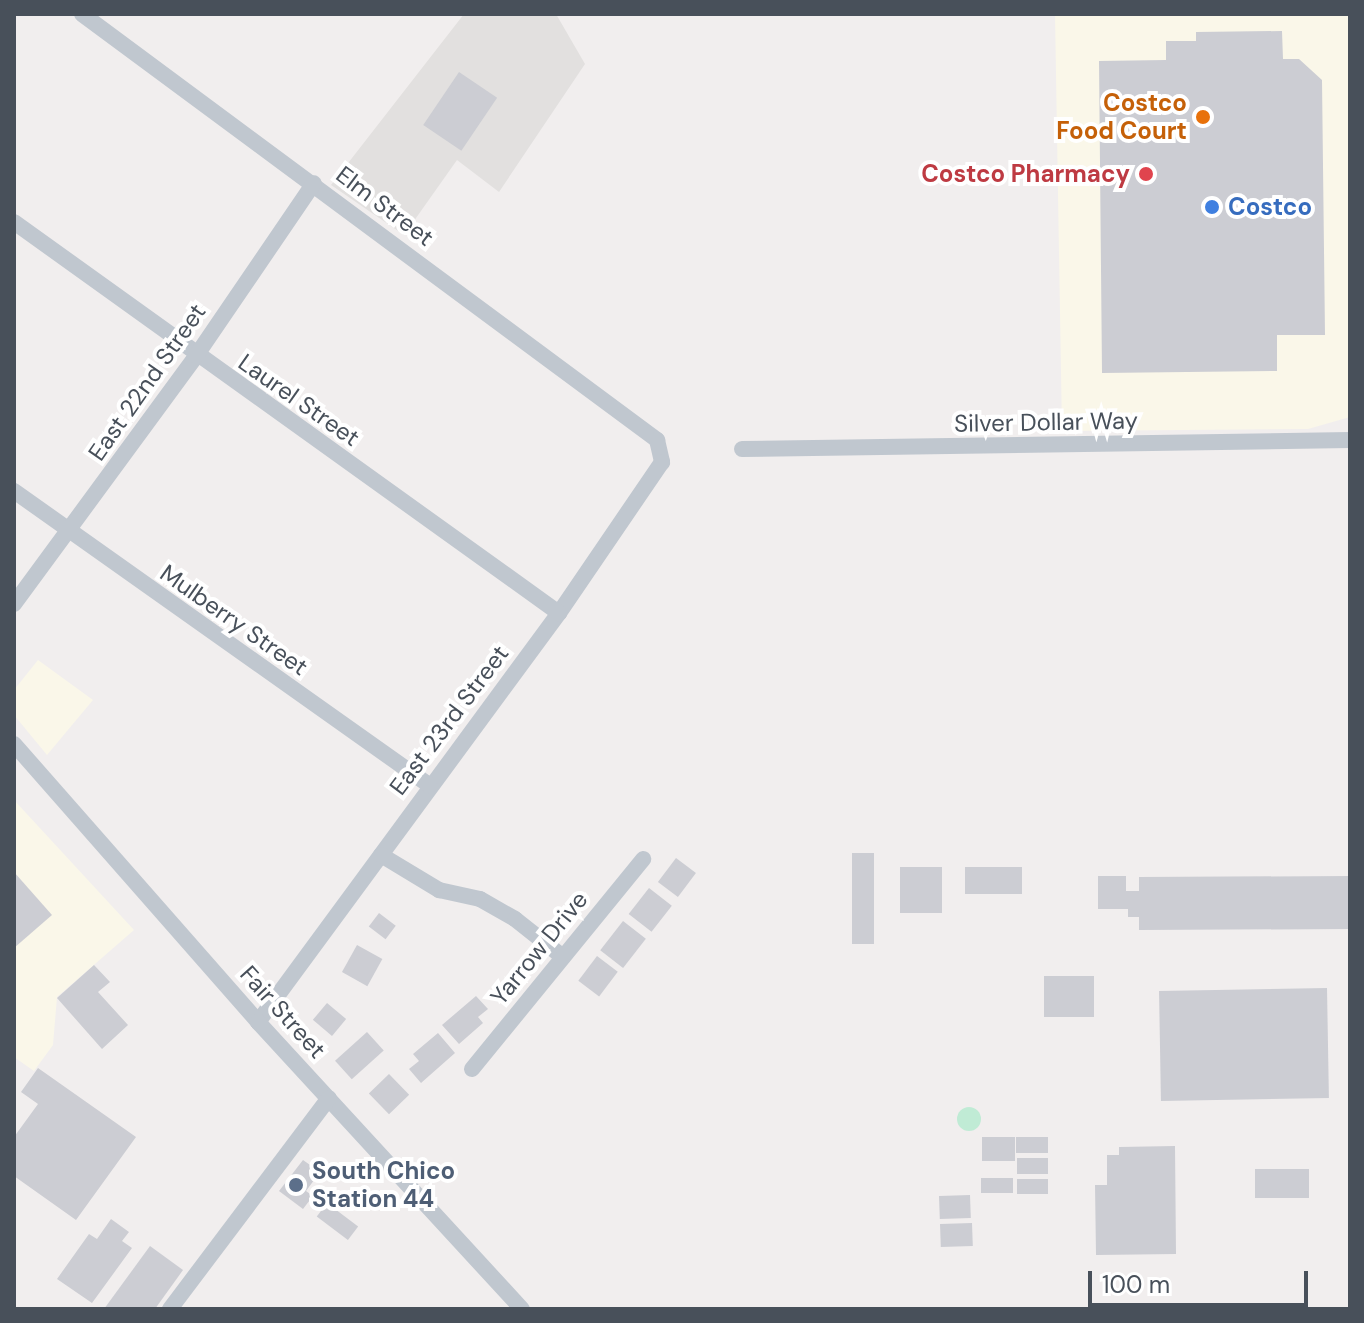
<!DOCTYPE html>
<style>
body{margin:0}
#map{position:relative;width:1364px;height:1323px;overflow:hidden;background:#f1eeee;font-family:"DM Sans",sans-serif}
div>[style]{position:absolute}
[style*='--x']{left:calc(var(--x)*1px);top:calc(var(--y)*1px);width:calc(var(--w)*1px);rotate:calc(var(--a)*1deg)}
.commercial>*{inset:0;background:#faf7e9}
.education>*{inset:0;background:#e2e0df}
.green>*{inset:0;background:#c0ebd5}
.round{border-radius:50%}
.building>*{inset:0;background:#cccdd3;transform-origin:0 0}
.minor>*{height:16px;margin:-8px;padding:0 8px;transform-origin:8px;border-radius:8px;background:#c0c7cf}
.dots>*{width:22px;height:22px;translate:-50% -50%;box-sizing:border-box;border:4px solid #fff;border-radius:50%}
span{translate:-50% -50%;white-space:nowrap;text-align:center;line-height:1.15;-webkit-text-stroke:8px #fff;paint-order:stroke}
.food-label{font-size:24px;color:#c56008;font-weight:700}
.right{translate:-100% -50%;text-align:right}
.health-label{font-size:24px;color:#be3a42;font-weight:700}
.street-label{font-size:24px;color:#48505a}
.shop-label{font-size:24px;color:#366cbe;font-weight:700}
.left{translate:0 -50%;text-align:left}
.service-label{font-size:24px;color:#4e5e75;font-weight:700}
.frame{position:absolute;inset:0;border:16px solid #48505a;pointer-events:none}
.scale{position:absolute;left:1088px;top:1271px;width:220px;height:36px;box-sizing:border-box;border:4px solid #48505a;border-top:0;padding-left:10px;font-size:24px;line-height:28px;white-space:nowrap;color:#48505a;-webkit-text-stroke:6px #fff;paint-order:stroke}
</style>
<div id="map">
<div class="commercial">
<i style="clip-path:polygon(1055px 14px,1350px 14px,1350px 417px,1308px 429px,1062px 431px)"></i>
<i style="clip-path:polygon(38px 660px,93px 700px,47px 755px,14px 715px,14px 690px)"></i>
<i style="clip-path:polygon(14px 800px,134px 930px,57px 997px,53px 1045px,34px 1071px,14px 1057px)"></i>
</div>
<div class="education">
<i style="clip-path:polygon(464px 14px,556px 14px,585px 64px,499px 192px,457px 160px,404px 235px,331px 185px)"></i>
</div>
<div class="green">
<i class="round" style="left:957px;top:1107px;width:24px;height:24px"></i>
</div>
<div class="building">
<i style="clip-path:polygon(1282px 31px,1283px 59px,1299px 59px,1322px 80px,1325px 335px,1277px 335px,1277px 371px,1102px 373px,1099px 61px,1166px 60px,1166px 41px,1196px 41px,1196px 32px)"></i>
<i style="left:459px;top:72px;width:46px;height:64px;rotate:34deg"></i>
<i style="left:852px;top:853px;width:22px;height:91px"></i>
<i style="left:676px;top:858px;width:25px;height:30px;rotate:37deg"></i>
<i style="left:900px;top:867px;width:42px;height:46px"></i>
<i style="left:965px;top:867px;width:57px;height:27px"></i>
<i style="clip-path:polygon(14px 872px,52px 915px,14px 948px)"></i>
<i style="clip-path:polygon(1098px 876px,1126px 876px,1126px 891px,1139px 891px,1139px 877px,1350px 876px,1350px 929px,1139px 930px,1139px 917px,1128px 917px,1128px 909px,1098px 909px)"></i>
<i style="left:649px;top:888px;width:29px;height:33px;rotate:38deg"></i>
<i style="left:379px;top:913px;width:21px;height:17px;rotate:37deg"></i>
<i style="left:623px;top:921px;width:29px;height:37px;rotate:38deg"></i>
<i style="left:357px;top:945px;width:29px;height:31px;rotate:29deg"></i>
<i style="left:597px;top:956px;width:26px;height:31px;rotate:37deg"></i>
<i style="clip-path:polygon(94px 965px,110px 982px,98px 992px,128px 1025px,102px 1049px,57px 998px)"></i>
<i style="left:1044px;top:976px;width:50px;height:41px"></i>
<i style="left:1327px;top:988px;width:110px;height:168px;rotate:89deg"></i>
<i style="clip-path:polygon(476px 996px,488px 1009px,478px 1017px,483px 1023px,459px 1044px,442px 1025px)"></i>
<i style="left:327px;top:1003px;width:25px;height:22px;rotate:40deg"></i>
<i style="left:367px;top:1032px;width:25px;height:43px;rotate:48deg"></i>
<i style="clip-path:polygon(438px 1033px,455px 1053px,421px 1083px,409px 1069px,419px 1061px,413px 1054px)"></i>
<i style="clip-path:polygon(38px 1068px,136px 1137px,76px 1220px,14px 1176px,14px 1137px,38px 1104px,21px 1092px)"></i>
<i style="left:389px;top:1074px;width:29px;height:28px;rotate:46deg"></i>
<i style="left:982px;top:1137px;width:33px;height:24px"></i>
<i style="left:1048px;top:1137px;width:16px;height:32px;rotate:90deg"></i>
<i style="clip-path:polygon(1175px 1146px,1176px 1254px,1096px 1255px,1095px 1185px,1107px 1185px,1107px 1155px,1119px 1155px,1119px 1147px)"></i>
<i style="left:1017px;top:1158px;width:31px;height:16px"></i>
<i style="clip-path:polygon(303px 1160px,320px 1172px,306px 1191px,313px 1196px,303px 1209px,279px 1191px)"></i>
<i style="left:1255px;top:1169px;width:54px;height:29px"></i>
<i style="left:1013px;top:1178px;width:15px;height:32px;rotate:90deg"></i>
<i style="left:1017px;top:1179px;width:31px;height:15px"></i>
<i style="left:970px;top:1195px;width:23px;height:31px;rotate:88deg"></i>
<i style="left:327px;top:1203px;width:39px;height:17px;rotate:37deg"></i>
<i style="clip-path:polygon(111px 1219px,129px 1232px,122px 1241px,132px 1248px,92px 1303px,57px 1279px,89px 1234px,97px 1239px)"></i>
<i style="left:972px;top:1223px;width:23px;height:32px;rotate:88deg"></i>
<i style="clip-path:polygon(150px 1246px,183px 1270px,155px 1309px,104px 1309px)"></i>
</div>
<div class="minor">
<i style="--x:82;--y:14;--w:716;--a:36.53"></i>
<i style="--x:657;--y:440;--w:23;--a:77"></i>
<i style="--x:662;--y:462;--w:183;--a:124.3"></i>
<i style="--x:559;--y:613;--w:508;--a:126.35"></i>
<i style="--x:14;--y:222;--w:671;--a:35.66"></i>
<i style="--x:742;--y:449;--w:608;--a:-0.85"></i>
<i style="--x:14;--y:491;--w:509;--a:35.32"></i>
<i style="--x:14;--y:604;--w:308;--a:-53.7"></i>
<i style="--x:196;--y:356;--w:209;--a:-55.7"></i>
<i style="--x:14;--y:744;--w:370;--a:48.7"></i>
<i style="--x:258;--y:1022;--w:390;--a:47.4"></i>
<i style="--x:381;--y:855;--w:68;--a:31.1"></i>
<i style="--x:439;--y:890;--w:42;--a:12.4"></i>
<i style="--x:480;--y:899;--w:40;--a:29.7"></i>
<i style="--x:515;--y:919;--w:61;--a:38.4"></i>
<i style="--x:472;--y:1069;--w:271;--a:-50.8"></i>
<i style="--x:170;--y:1309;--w:264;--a:-53"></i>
</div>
<div class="dots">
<i style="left:1203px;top:117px;background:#e8710a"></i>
<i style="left:1146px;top:174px;background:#e0444e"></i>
<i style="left:1212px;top:207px;background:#3f7fe0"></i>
<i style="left:296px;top:1185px;background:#5c6f8a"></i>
</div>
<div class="food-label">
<span class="right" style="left:1187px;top:117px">Costco<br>Food Court</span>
</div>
<div class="health-label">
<span class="right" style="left:1130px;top:174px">Costco Pharmacy</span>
</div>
<div class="street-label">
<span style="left:385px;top:206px;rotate:37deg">Elm Street</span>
<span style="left:147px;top:382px;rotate:-55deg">East 22nd Street</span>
<span style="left:299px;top:400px;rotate:35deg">Laurel Street</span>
<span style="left:1046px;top:422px;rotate:-1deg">Silver Dollar Way</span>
<span style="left:234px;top:620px;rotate:35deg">Mulberry Street</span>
<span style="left:449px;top:720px;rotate:-53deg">East 23rd Street</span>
<span style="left:539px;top:948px;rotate:-51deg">Yarrow Drive</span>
<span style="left:283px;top:1012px;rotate:48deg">Fair Street</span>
</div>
<div class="shop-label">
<span class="left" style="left:1228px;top:207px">Costco</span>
</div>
<div class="service-label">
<span class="left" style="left:312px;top:1185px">South Chico<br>Station 44</span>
</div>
<div class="frame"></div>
<div class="scale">100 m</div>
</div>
